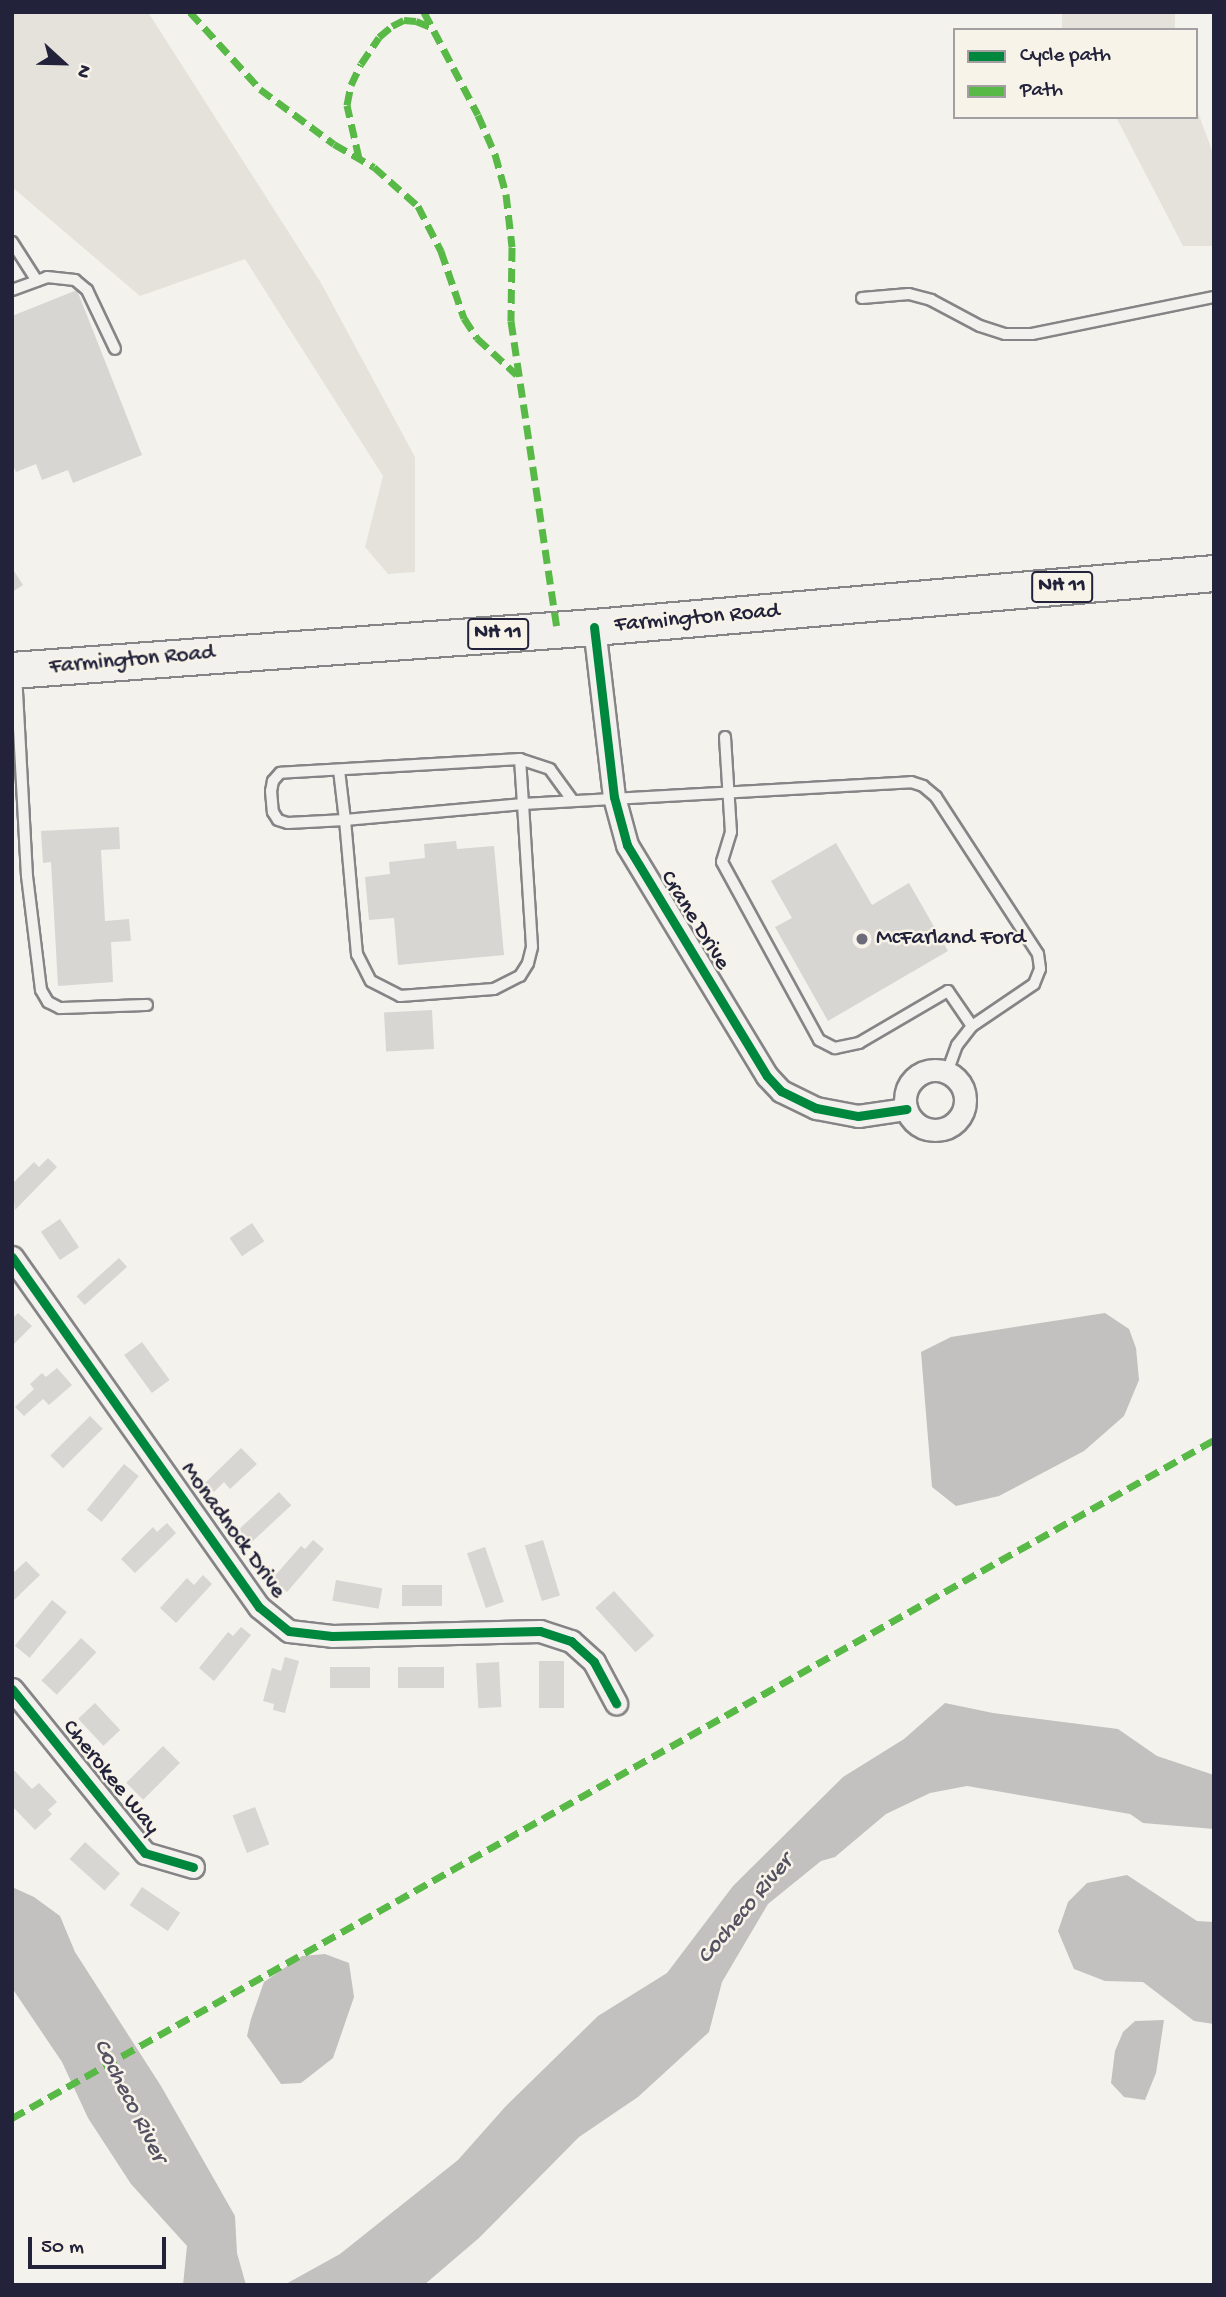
<!DOCTYPE html>
<style>
body{margin:0}
#map{position:relative;width:1226px;height:2297px;overflow:hidden;background:#f4f2ec;font-family:"Gochi Hand",sans-serif}
div>[style]{position:absolute}
[style*='--x']{left:calc(var(--x)*1px);top:calc(var(--y)*1px);width:calc(var(--w)*1px);rotate:calc(var(--a)*1deg)}
.green>*{inset:0;background:#e5e2dc;transform-origin:0 0}
.water>*{inset:0;background:#c3c0c0}
.building>*{inset:0;background:#d7d6d3;transform-origin:0 0}
.roads{filter:drop-shadow(2px 0 #858486) drop-shadow(-2px 0 #858486) drop-shadow(0 2px #858486) drop-shadow(0 -2px #858486)}
.service>*{height:10px;margin:-5px;padding:0 5px;transform-origin:5px;border-radius:5px;background:#f2f1ed}
.minor>*{height:21px;margin:-10.5px;padding:0 10.5px;transform-origin:10.5px;border-radius:10.5px;background:#f2f1ed}
.minor>.ring{margin:-10.5px;padding:0;box-sizing:content-box;background:none;border:21px solid #f2f1ed;border-radius:50%}
.trunk>*{height:35px;margin:-17.5px;padding:0 17.5px;transform-origin:17.5px;border-radius:17.5px;background:#f2f1ed}
.quiet>*{height:7px;margin-top:-3.5px;transform-origin:0;background:repeating-linear-gradient(90deg,#58b947 0 14px,transparent 0 21px)}
.cycleway>*{height:9px;margin:-4.5px;padding:0 4.5px;transform-origin:4.5px;border-radius:4.5px;background:#00873e}
.dots>*{width:19px;height:19px;translate:-50% -50%;box-sizing:border-box;border:4px solid #f7f3e8;border-radius:50%}
span{translate:-50% -50%;white-space:nowrap;text-align:center;line-height:1.15;-webkit-text-stroke:5px #f7f3e8;paint-order:stroke}
.shield-label span{padding:2px 5px;background:#f7f3e8;border:2px solid;border-radius:5px;-webkit-text-stroke-width:0}
.shield-label{font-size:21px;color:#22223b;font-weight:700}
.street-label{font-size:23px;color:#22223b}
.poi-label{font-size:23px;color:#22223b}
.left{translate:0 -50%;text-align:left}
.water-label{font-size:24px;color:#535263;font-style:italic}
.frame{position:absolute;inset:0;border:14px solid #22223b;pointer-events:none}
.legend{position:absolute;left:953px;top:28px;width:245px;height:91px;box-sizing:border-box;background:#f7f3e8;border:2px solid #a29fa3;margin:0;padding:9px 12px;list-style:none;font-size:21px;color:#22223b}
.legend li{display:flex;align-items:center;gap:14px;height:35px}
.legend b{width:35px;border:2px solid #a29fa3}
.north{position:absolute;left:28px;top:28px;width:70px;height:70px;-webkit-text-stroke:5px #f7f3e8;paint-order:stroke;rotate:112deg;font-size:19px;font-weight:700;line-height:28px;text-align:center;color:#22223b}
.north::after{content:'';display:block;margin:auto;width:24px;height:32px;background:#22223b;clip-path:polygon(50% 0,100% 100%,50% 72%,0 100%)}
.scale{position:absolute;left:28px;top:2237px;width:138px;height:32px;box-sizing:border-box;border:4px solid #22223b;border-top:0;padding-left:9px;font-size:21px;line-height:24px;white-space:nowrap;color:#22223b;-webkit-text-stroke:5px #f7f3e8;paint-order:stroke}
</style>
<div id="map">
<div class="green">
<i style="clip-path:polygon(12px 12px,148px 12px,321px 283px,415px 457px,415px 572px,388px 574px,365px 547px,383px 476px,245px 259px,140px 296px,12px 187px)"></i>
<i style="left:1062px;top:12px;width:113px;height:20px"></i>
<i style="clip-path:polygon(1196px 107px,1214px 156px,1214px 246px,1183px 246px,1116px 117px,1196px 117px)"></i>
</div>
<div class="water">
<i style="clip-path:polygon(1105px 1313px,1129px 1329px,1136px 1348px,1139px 1380px,1124px 1416px,1084px 1451px,999px 1496px,956px 1506px,932px 1487px,921px 1352px,951px 1337px)"></i>
<i style="clip-path:polygon(945px 1703px,993px 1713px,1118px 1729px,1157px 1756px,1214px 1775px,1214px 1829px,1143px 1823px,1130px 1814px,967px 1786px,930px 1793px,886px 1814px,835px 1857px,821px 1861px,768px 1904px,722px 1982px,709px 2032px,638px 2097px,579px 2137px,479px 2238px,424px 2285px,284px 2285px,340px 2254px,458px 2160px,505px 2107px,598px 2016px,667px 1973px,733px 1886px,843px 1777px,904px 1739px)"></i>
<i style="clip-path:polygon(1127px 1875px,1197px 1921px,1214px 1922px,1214px 2024px,1194px 2021px,1143px 1982px,1105px 1981px,1074px 1969px,1058px 1931px,1068px 1902px,1087px 1883px)"></i>
<i style="clip-path:polygon(12px 1887px,34px 1897px,60px 1916px,75px 1952px,161px 2086px,235px 2216px,237px 2253px,246px 2285px,183px 2285px,187px 2246px,131px 2184px,88px 2118px,62px 2062px,12px 1988px)"></i>
<i style="clip-path:polygon(325px 1954px,349px 1963px,354px 1997px,333px 2058px,301px 2083px,281px 2084px,247px 2036px,251px 2019px,264px 1982px,302px 1956px)"></i>
<i style="clip-path:polygon(1164px 2020px,1156px 2073px,1145px 2100px,1124px 2097px,1111px 2083px,1115px 2051px,1123px 2032px,1135px 2021px)"></i>
</div>
<div class="building">
<i style="clip-path:polygon(77px 290px,142px 455px,73px 483px,68px 470px,42px 480px,36px 464px,16px 472px,12px 463px,12px 316px)"></i>
<i style="clip-path:polygon(12px 568px,23px 585px,12px 592px)"></i>
<i style="clip-path:polygon(119px 827px,120px 849px,101px 850px,105px 921px,129px 919px,131px 941px,111px 942px,113px 982px,58px 986px,51px 862px,43px 863px,41px 831px)"></i>
<i style="clip-path:polygon(456px 841px,457px 849px,494px 846px,504px 955px,398px 965px,394px 918px,369px 920px,365px 877px,390px 874px,389px 862px,425px 858px,424px 844px)"></i>
<i style="clip-path:polygon(836px 843px,872px 905px,909px 883px,948px 951px,828px 1021px,775px 927px,792px 918px,771px 881px)"></i>
<i style="left:432px;top:1010px;width:39px;height:48px;rotate:87deg"></i>
<i style="clip-path:polygon(48px 1158px,57px 1167px,15px 1210px,12px 1184px,34px 1162px,39px 1167px)"></i>
<i style="left:60px;top:1219px;width:34px;height:23px;rotate:56deg"></i>
<i style="left:252px;top:1223px;width:22px;height:27px;rotate:56deg"></i>
<i style="left:119px;top:1258px;width:12px;height:57px;rotate:48deg"></i>
<i style="clip-path:polygon(18px 1313px,32px 1326px,12px 1346px,12px 1319px)"></i>
<i style="left:142px;top:1342px;width:47px;height:22px;rotate:54deg"></i>
<i style="clip-path:polygon(57px 1368px,72px 1385px,49px 1405px,43px 1399px,24px 1416px,15px 1407px,34px 1389px,30px 1384px,42px 1373px,46px 1377px)"></i>
<i style="left:90px;top:1416px;width:18px;height:56px;rotate:45deg"></i>
<i style="clip-path:polygon(241px 1448px,257px 1464px,230px 1489px,224px 1482px,214px 1492px,205px 1483px)"></i>
<i style="left:124px;top:1464px;width:19px;height:59px;rotate:39deg"></i>
<i style="left:279px;top:1492px;width:18px;height:55px;rotate:47deg"></i>
<i style="clip-path:polygon(167px 1523px,176px 1533px,135px 1573px,121px 1559px,153px 1527px,157px 1532px)"></i>
<i style="clip-path:polygon(313px 1540px,324px 1549px,287px 1592px,272px 1579px,301px 1546px,305px 1549px)"></i>
<i style="left:543px;top:1540px;width:58px;height:19px;rotate:73deg"></i>
<i style="left:485px;top:1547px;width:58px;height:19px;rotate:71deg"></i>
<i style="clip-path:polygon(26px 1561px,40px 1575px,12px 1602px,12px 1574px)"></i>
<i style="clip-path:polygon(203px 1575px,212px 1584px,176px 1623px,160px 1608px,187px 1578px,194px 1585px)"></i>
<i style="left:336px;top:1580px;width:47px;height:21px;rotate:10deg"></i>
<i style="left:442px;top:1585px;width:21px;height:40px;rotate:90deg"></i>
<i style="left:614px;top:1591px;width:60px;height:25px;rotate:48deg"></i>
<i style="left:52px;top:1600px;width:19px;height:59px;rotate:39deg"></i>
<i style="clip-path:polygon(241px 1627px,251px 1635px,214px 1681px,199px 1668px,228px 1632px,233px 1636px)"></i>
<i style="left:81px;top:1638px;width:21px;height:58px;rotate:43deg"></i>
<i style="clip-path:polygon(285px 1657px,299px 1661px,285px 1713px,273px 1710px,274px 1704px,263px 1701px,272px 1668px,281px 1671px)"></i>
<i style="left:539px;top:1661px;width:25px;height:47px"></i>
<i style="left:499px;top:1662px;width:45px;height:23px;rotate:87deg"></i>
<i style="left:330px;top:1667px;width:40px;height:21px"></i>
<i style="left:398px;top:1667px;width:46px;height:21px"></i>
<i style="left:95px;top:1703px;width:37px;height:23px;rotate:47deg"></i>
<i style="left:163px;top:1746px;width:24px;height:52px;rotate:45deg"></i>
<i style="clip-path:polygon(12px 1768px,32px 1789px,39px 1783px,57px 1802px,48px 1810px,52px 1814px,35px 1830px,12px 1806px)"></i>
<i style="left:255px;top:1807px;width:40px;height:24px;rotate:69deg"></i>
<i style="left:85px;top:1842px;width:47px;height:23px;rotate:42deg"></i>
<i style="left:142px;top:1887px;width:46px;height:22px;rotate:34deg"></i>
</div>
<div class="roads">
<div class="service">
<i style="--x:12;--y:242;--w:46;--a:57.3"></i>
<i style="--x:12;--y:290;--w:37;--a:-20"></i>
<i style="--x:47;--y:277;--w:28;--a:6"></i>
<i style="--x:75;--y:280;--w:16;--a:40"></i>
<i style="--x:87;--y:290;--w:65;--a:64.6"></i>
<i style="--x:862;--y:298;--w:47;--a:-4.9"></i>
<i style="--x:909;--y:294;--w:23;--a:15"></i>
<i style="--x:931;--y:300;--w:55;--a:28"></i>
<i style="--x:980;--y:326;--w:26;--a:18"></i>
<i style="--x:1005;--y:334;--w:27;--a:0"></i>
<i style="--x:1032;--y:334;--w:186;--a:-11.5"></i>
<i style="--x:16;--y:673;--w:203;--a:86.9"></i>
<i style="--x:27;--y:876;--w:115;--a:83"></i>
<i style="--x:41;--y:990;--w:14;--a:60"></i>
<i style="--x:48;--y:1002;--w:13;--a:27"></i>
<i style="--x:60;--y:1008;--w:87;--a:-2"></i>
<i style="--x:725;--y:737;--w:95;--a:86.4"></i>
<i style="--x:731;--y:832;--w:31;--a:107"></i>
<i style="--x:722;--y:862;--w:203;--a:61.4"></i>
<i style="--x:819;--y:1040;--w:18;--a:27"></i>
<i style="--x:835;--y:1048;--w:25;--a:-12"></i>
<i style="--x:859;--y:1043;--w:103;--a:-30.3"></i>
<i style="--x:948;--y:991;--w:42;--a:55.6"></i>
<i style="--x:339;--y:770;--w:50;--a:83.2"></i>
<i style="--x:345;--y:820;--w:179;--a:-5.1"></i>
<i style="--x:523;--y:804;--w:45;--a:-93.8"></i>
<i style="--x:573;--y:801;--w:39;--a:-126"></i>
<i style="--x:550;--y:769;--w:32;--a:-162"></i>
<i style="--x:520;--y:759;--w:240;--a:176.7"></i>
<i style="--x:280;--y:773;--w:11;--a:131"></i>
<i style="--x:273;--y:781;--w:10;--a:101"></i>
<i style="--x:271;--y:791;--w:21;--a:85"></i>
<i style="--x:273;--y:812;--w:9;--a:58"></i>
<i style="--x:278;--y:820;--w:10;--a:17"></i>
<i style="--x:288;--y:823;--w:57;--a:-3"></i>
<i style="--x:345;--y:820;--w:135;--a:84.9"></i>
<i style="--x:357;--y:954;--w:30;--a:63"></i>
<i style="--x:371;--y:981;--w:33;--a:27"></i>
<i style="--x:400;--y:996;--w:94;--a:-4.3"></i>
<i style="--x:494;--y:989;--w:29;--a:-27"></i>
<i style="--x:520;--y:976;--w:15;--a:-58"></i>
<i style="--x:528;--y:963;--w:16;--a:-76"></i>
<i style="--x:532;--y:947;--w:143;--a:-93.6"></i>
<i style="--x:523;--y:804;--w:389;--a:-3.2"></i>
<i style="--x:911;--y:782;--w:13;--a:18"></i>
<i style="--x:923;--y:786;--w:17;--a:40"></i>
<i style="--x:936;--y:797;--w:187;--a:57"></i>
<i style="--x:1038;--y:954;--w:15;--a:82"></i>
<i style="--x:1040;--y:969;--w:16;--a:112"></i>
<i style="--x:1034;--y:984;--w:75;--a:145.9"></i>
<i style="--x:972;--y:1026;--w:24;--a:128"></i>
<i style="--x:957;--y:1045;--w:29;--a:110"></i>
</div>
<div class="minor">
<i style="--x:594;--y:627;--w:171;--a:83.3"></i>
<i style="--x:614;--y:797;--w:50;--a:74.8"></i>
<i style="--x:627;--y:845;--w:270;--a:58.8"></i>
<i style="--x:767;--y:1076;--w:21;--a:47"></i>
<i style="--x:781;--y:1091;--w:39;--a:26"></i>
<i style="--x:816;--y:1108;--w:43;--a:10.8"></i>
<i style="--x:858;--y:1116;--w:49;--a:-8.3"></i>
<i class="ring" style="left:905px;top:1070px;width:39px;height:39px"></i>
<i style="--x:12;--y:1257;--w:428;--a:54.8"></i>
<i style="--x:259;--y:1607;--w:38;--a:39"></i>
<i style="--x:289;--y:1631;--w:43;--a:6.6"></i>
<i style="--x:332;--y:1636;--w:208;--a:-1.4"></i>
<i style="--x:540;--y:1631;--w:33;--a:18"></i>
<i style="--x:571;--y:1641;--w:31;--a:42"></i>
<i style="--x:594;--y:1662;--w:47;--a:61.8"></i>
<i style="--x:12;--y:1689;--w:211;--a:51"></i>
<i style="--x:145;--y:1853;--w:50;--a:16.3"></i>
</div>
<div class="trunk">
<i style="--x:12;--y:670;--w:584;--a:-4.23"></i>
<i style="--x:594;--y:627;--w:622;--a:-4.98"></i>
</div>
</div>
<div class="quiet">
<i style="--x:190;--y:12;--w:104;--a:47.7"></i>
<i style="--x:260;--y:89;--w:92;--a:36.6"></i>
<i style="--x:334;--y:144;--w:46;--a:29.9"></i>
<i style="--x:374;--y:167;--w:59;--a:41.6"></i>
<i style="--x:418;--y:206;--w:51;--a:62.9"></i>
<i style="--x:441;--y:251;--w:71;--a:71.1"></i>
<i style="--x:464;--y:318;--w:24;--a:57"></i>
<i style="--x:477;--y:338;--w:54;--a:42.8"></i>
<i style="--x:424;--y:12;--w:116;--a:62.3"></i>
<i style="--x:478;--y:115;--w:43;--a:66.4"></i>
<i style="--x:495;--y:154;--w:41;--a:74.6"></i>
<i style="--x:506;--y:194;--w:53;--a:83.5"></i>
<i style="--x:512;--y:247;--w:74;--a:90.8"></i>
<i style="--x:511;--y:321;--w:312;--a:81.5"></i>
<i style="--x:359;--y:158;--w:54;--a:-102.8"></i>
<i style="--x:347;--y:105;--w:20;--a:-79"></i>
<i style="--x:351;--y:85;--w:23;--a:-65"></i>
<i style="--x:361;--y:64;--w:32;--a:-56"></i>
<i style="--x:379;--y:37;--w:17;--a:-40"></i>
<i style="--x:392;--y:26;--w:13;--a:-27"></i>
<i style="--x:404;--y:20;--w:12;--a:5"></i>
<i style="--x:416;--y:21;--w:18;--a:22"></i>
<i style="--x:12;--y:2118;--w:1380;--a:-29.43"></i>
</div>
<div class="cycleway">
<i style="--x:594;--y:627;--w:171;--a:83.3"></i>
<i style="--x:614;--y:797;--w:50;--a:74.8"></i>
<i style="--x:627;--y:845;--w:270;--a:58.8"></i>
<i style="--x:767;--y:1076;--w:21;--a:47"></i>
<i style="--x:781;--y:1091;--w:39;--a:26"></i>
<i style="--x:816;--y:1108;--w:43;--a:10.8"></i>
<i style="--x:858;--y:1116;--w:49;--a:-8.3"></i>
<i style="--x:12;--y:1257;--w:428;--a:54.8"></i>
<i style="--x:259;--y:1607;--w:38;--a:39"></i>
<i style="--x:289;--y:1631;--w:43;--a:6.6"></i>
<i style="--x:332;--y:1636;--w:208;--a:-1.4"></i>
<i style="--x:540;--y:1631;--w:33;--a:18"></i>
<i style="--x:571;--y:1641;--w:31;--a:42"></i>
<i style="--x:594;--y:1662;--w:47;--a:61.8"></i>
<i style="--x:12;--y:1689;--w:211;--a:51"></i>
<i style="--x:145;--y:1853;--w:50;--a:16.3"></i>
</div>
<div class="dots">
<i style="left:862px;top:939px;background:#6c6b79"></i>
</div>
<div class="shield-label">
<span style="left:1062px;top:587px">NH 11</span>
<span style="left:498px;top:634px">NH 11</span>
</div>
<div class="street-label">
<span style="left:697px;top:619px;rotate:-5deg">Farmington Road</span>
<span style="left:132px;top:661px;rotate:-5deg">Farmington Road</span>
<span style="left:694px;top:921px;rotate:58deg">Crane Drive</span>
<span style="left:232px;top:1531px;rotate:54deg">Monadnock Drive</span>
<span style="left:110px;top:1778px;rotate:51deg">Cherokee Way</span>
</div>
<div class="poi-label">
<span class="left" style="left:876px;top:939px">McFarland Ford</span>
</div>
<div class="water-label">
<span style="left:746px;top:1910px;rotate:-50deg">Cocheco River</span>
<span style="left:129px;top:2101px;rotate:63deg">Cocheco River</span>
</div>
<div class="frame"></div>
<ul class="legend">
<li><b style="height:9px;background:#00873e"></b>Cycle path</li>
<li><b style="height:9px;background:#58b947"></b>Path</li>
</ul>
<div class="north">N</div>
<div class="scale">50 m</div>
</div>
